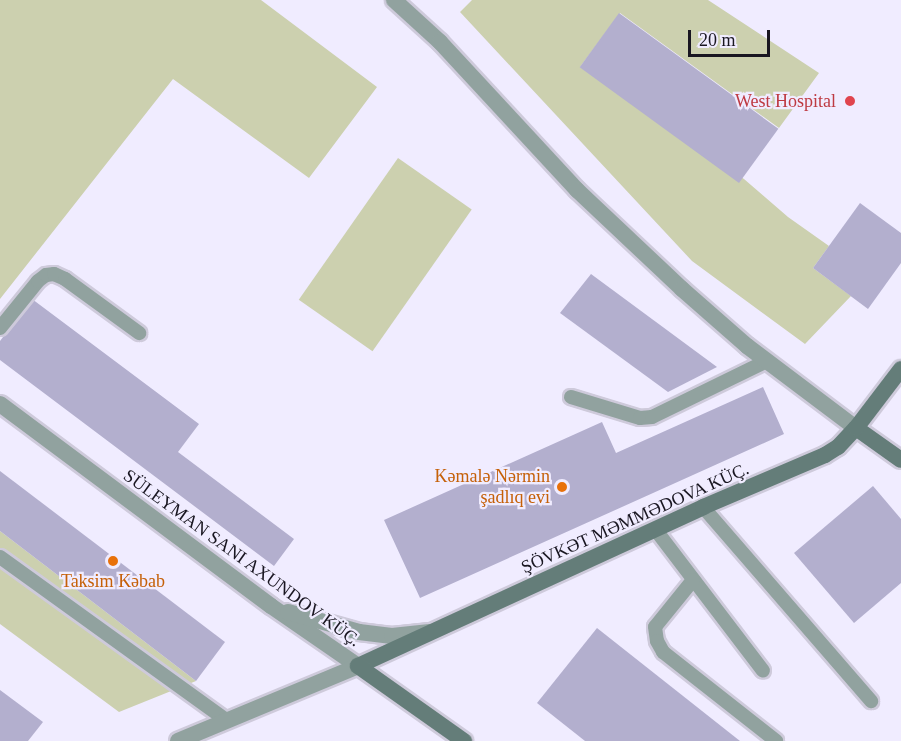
<!DOCTYPE html>
<meta charset="utf-8">
<style>
body{margin:0}
#map{position:relative;width:901px;height:741px;overflow:hidden;background:#f0ecff;font-family:"Times New Roman",serif}
div>[style]{position:absolute}
[style*='--x']{left:calc(var(--x)*1px);top:calc(var(--y)*1px);width:calc(var(--w)*1px);rotate:calc(var(--a)*1deg)}
.green>*{inset:0;background:#ccd0af;transform-origin:0 0}
.building>*{inset:0;background:#b3afce;transform-origin:0 0}
.roads{filter:drop-shadow(2px 0 #cecadb) drop-shadow(-2px 0 #cecadb) drop-shadow(0 2px #cecadb) drop-shadow(0 -2px #cecadb)}
.service>*{height:14px;margin:-7px;padding:0 7px;transform-origin:7px;border-radius:7px;background:#91a29f}
.minor>*{height:16px;margin:-8px;padding:0 8px;transform-origin:8px;border-radius:8px;background:#91a29f}
.tertiary>*{height:16px;margin:-8px;padding:0 8px;transform-origin:8px;border-radius:8px;background:#91a29f}
.secondary>*{height:16px;margin:-8px;padding:0 8px;transform-origin:8px;border-radius:8px;background:#647d79}
.dots>*{width:16px;height:16px;translate:-50% -50%;box-sizing:border-box;border:3px solid #f0ecff;border-radius:50%}
span{translate:-50% -50%;white-space:nowrap;text-align:center;line-height:1.15;-webkit-text-stroke:4.5px #f0ecff;paint-order:stroke}
.health-label{font-size:18px;color:#be3a42}
.right{translate:-100% -50%;text-align:right}
.food-label{font-size:18px;color:#c56008}
.street-label{font-size:18px;color:#191621}
.scale{position:absolute;left:688px;top:30px;width:82px;height:27px;box-sizing:border-box;border:3px solid #191621;border-top:0;padding-left:8px;font-size:18px;line-height:21px;white-space:nowrap;color:#191621;-webkit-text-stroke:4px #f0ecff;paint-order:stroke}
</style>
<div id="map">
<div class="green">
<i style="clip-path:polygon(0 0,261px 0,377px 87px,309px 178px,173px 79px,0 299px)"></i>
<i style="clip-path:polygon(472px 0,708px 0,819px 73px,779px 128px,620px 13px,580px 67px,744px 179px,788px 217px,829px 246px,813px 268px,851px 296px,805px 344px,692px 261px,460px 12px)"></i>
<i style="left:398px;top:158px;width:90px;height:173px;rotate:35deg"></i>
<i style="clip-path:polygon(0 531px,196px 681px,119px 712px,0 624px)"></i>
</div>
<div class="building">
<i style="left:619px;top:13px;width:197px;height:67px;rotate:36deg"></i>
<i style="clip-path:polygon(860px 203px,901px 233px,901px 263px,868px 309px,813px 268px)"></i>
<i style="clip-path:polygon(591px 274px,717px 367px,668px 392px,560px 313px)"></i>
<i style="clip-path:polygon(32px 299px,199px 424px,178px 452px,294px 539px,274px 566px,0 360px,0 341px)"></i>
<i style="clip-path:polygon(763px 387px,784px 434px,420px 598px,384px 520px,602px 422px,616px 453px)"></i>
<i style="clip-path:polygon(0 471px,225px 642px,196px 681px,0 531px)"></i>
<i style="clip-path:polygon(873px 486px,901px 519px,901px 583px,854px 623px,794px 553px)"></i>
<i style="clip-path:polygon(597px 628px,740px 741px,585px 741px,537px 703px)"></i>
<i style="clip-path:polygon(0 690px,43px 722px,28px 741px,0 741px)"></i>
</div>
<div class="roads">
<div class="service">
<i style="--x:0;--y:328;--w:60;--a:-51"></i>
<i style="--x:38;--y:281;--w:10;--a:-37"></i>
<i style="--x:46;--y:275;--w:8;--a:-7"></i>
<i style="--x:54;--y:274;--w:12;--a:24"></i>
<i style="--x:65;--y:279;--w:92;--a:36.1"></i>
<i style="--x:571;--y:397;--w:72;--a:16.9"></i>
<i style="--x:640;--y:418;--w:12;--a:-5"></i>
<i style="--x:652;--y:417;--w:128;--a:-26"></i>
<i style="--x:703;--y:507;--w:257;--a:49.1"></i>
<i style="--x:655;--y:529;--w:178;--a:52.7"></i>
<i style="--x:0;--y:557;--w:280;--a:35.8"></i>
<i style="--x:693;--y:580;--w:60;--a:129"></i>
<i style="--x:655;--y:627;--w:14;--a:82"></i>
<i style="--x:657;--y:641;--w:13;--a:61"></i>
<i style="--x:663;--y:652;--w:144;--a:38.2"></i>
</div>
<div class="minor">
<i style="--x:394;--y:0;--w:62;--a:42.4"></i>
<i style="--x:440;--y:42;--w:202;--a:47.2"></i>
<i style="--x:577;--y:190;--w:144;--a:43.3"></i>
<i style="--x:682;--y:289;--w:86;--a:41.2"></i>
<i style="--x:747;--y:346;--w:136;--a:37"></i>
</div>
<div class="tertiary">
<i style="--x:0;--y:404;--w:338;--a:36.7"></i>
<i style="--x:271;--y:606;--w:106;--a:34.6"></i>
<i style="--x:288;--y:612;--w:74;--a:15.7"></i>
<i style="--x:359;--y:632;--w:33;--a:7"></i>
<i style="--x:392;--y:636;--w:38;--a:-6"></i>
<i style="--x:178;--y:741;--w:195;--a:-22.6"></i>
</div>
<div class="secondary">
<i style="--x:856;--y:428;--w:55;--a:35.4"></i>
<i style="--x:358;--y:666;--w:380;--a:-24.7"></i>
<i style="--x:703;--y:507;--w:133;--a:-23.1"></i>
<i style="--x:825;--y:455;--w:15;--a:-32"></i>
<i style="--x:838;--y:447;--w:26;--a:-47"></i>
<i style="--x:856;--y:428;--w:74;--a:-52.7"></i>
<i style="--x:358;--y:666;--w:130;--a:35.3"></i>
</div>
</div>
<div class="dots">
<i style="left:850px;top:101px;background:#e0444e"></i>
<i style="left:562px;top:487px;background:#e8710a"></i>
<i style="left:113px;top:561px;background:#e8710a"></i>
</div>
<div class="health-label">
<span class="right" style="left:836px;top:101px">West Hospital</span>
</div>
<div class="food-label">
<span class="right" style="left:550px;top:487px">Kəmalə Nərmin<br>şadlıq evi</span>
<span style="left:113px;top:581px">Taksim Kəbab</span>
</div>
<div class="street-label">
<span style="left:635px;top:518px;rotate:-24deg">ŞÖVKƏT MƏMMƏDOVA KÜÇ.</span>
<span style="left:242px;top:558px;rotate:36deg">SÜLEYMAN SANI AXUNDOV KÜÇ.</span>
</div>
<div class="scale">20 m</div>
</div>
